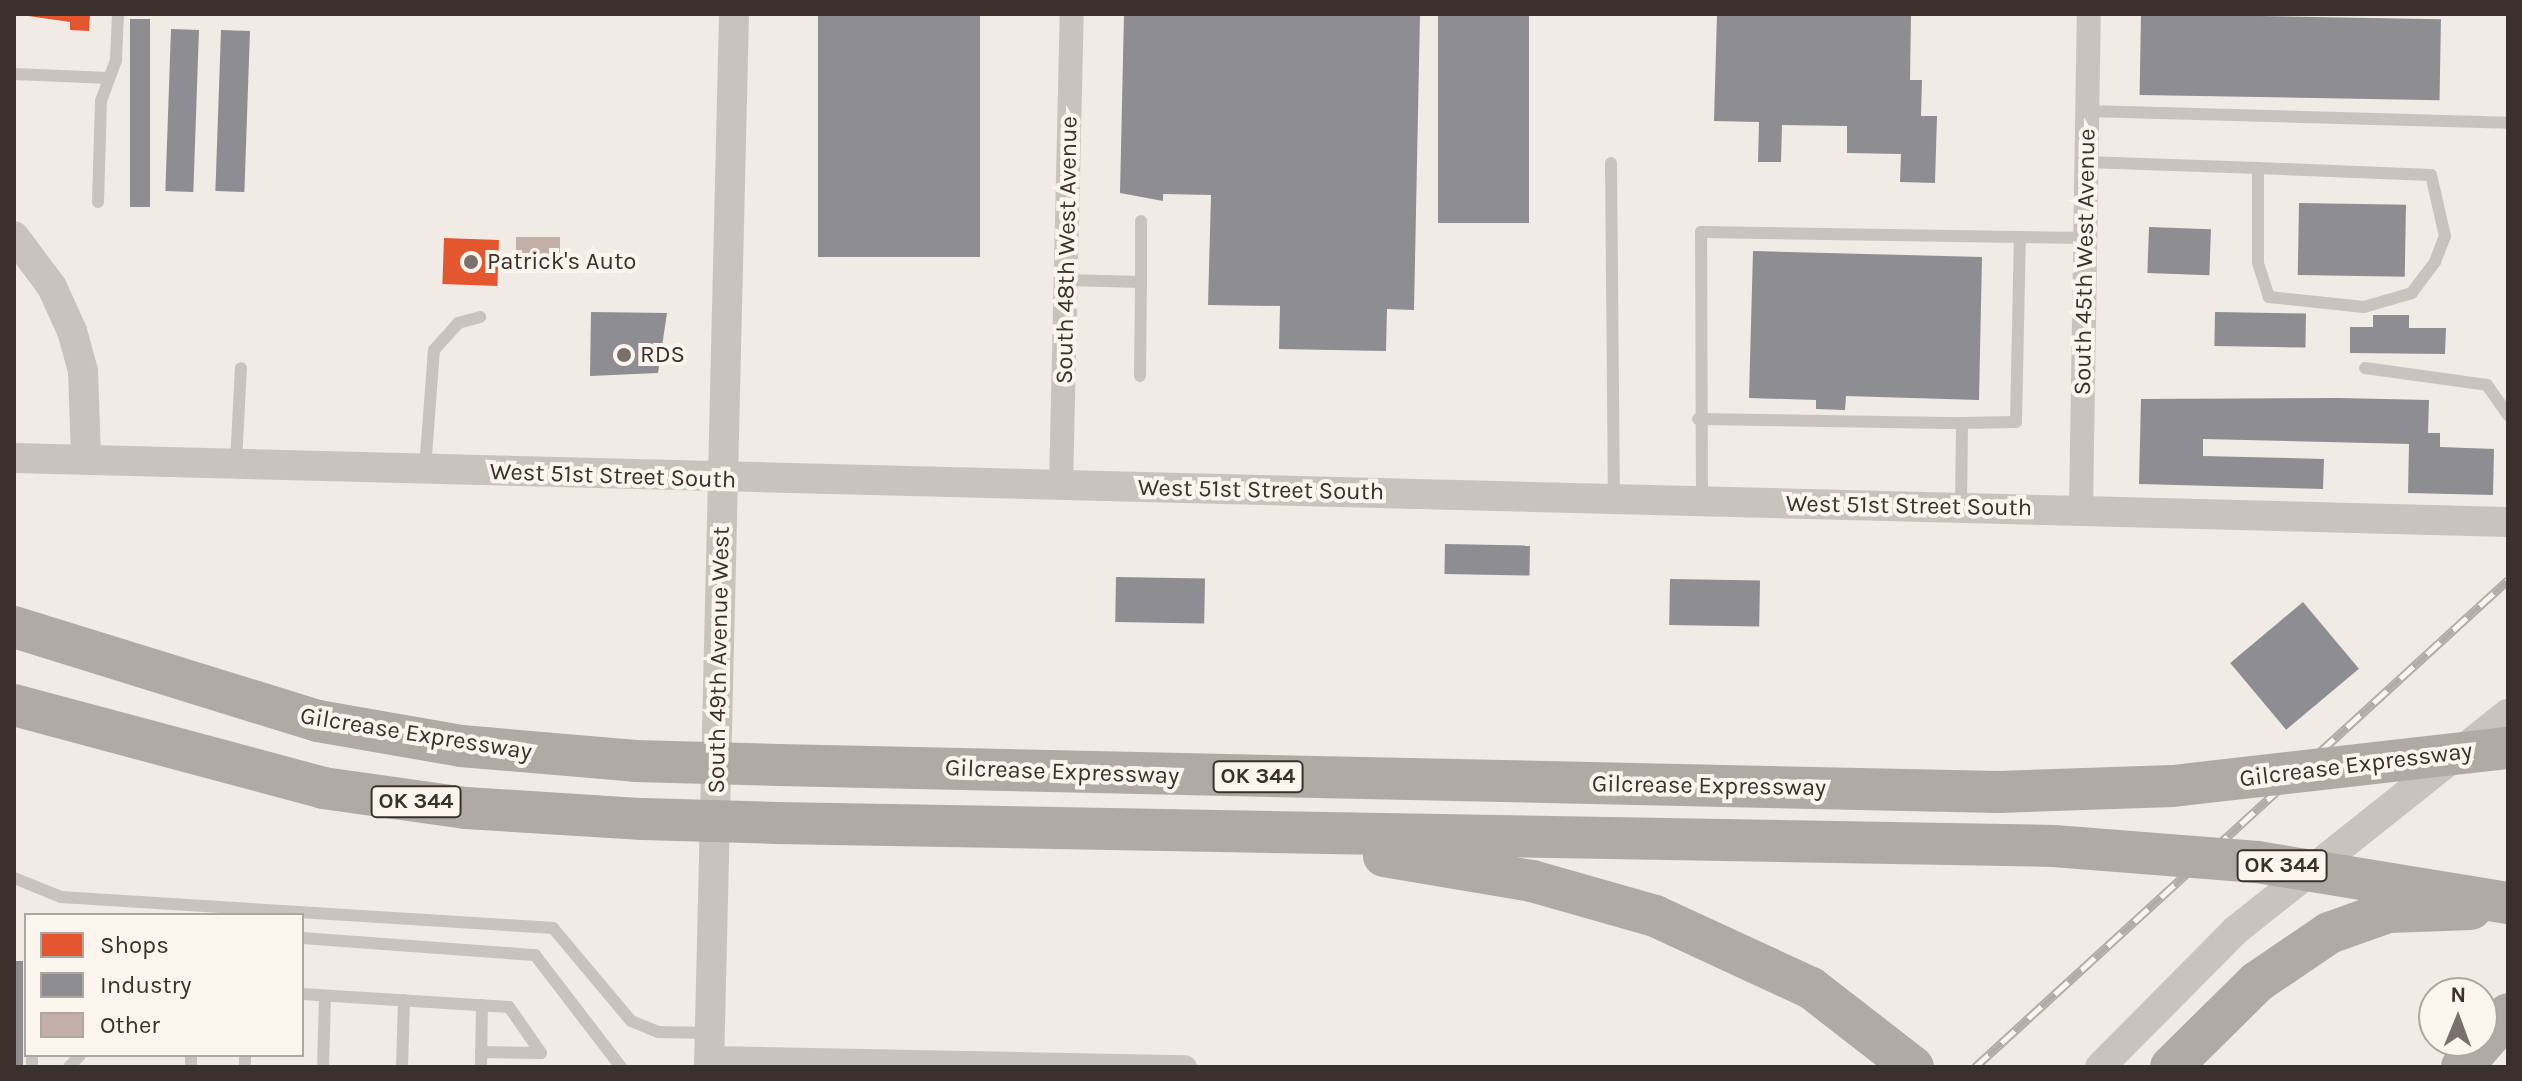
<!DOCTYPE html>
<style>
body{margin:0}
#map{position:relative;width:2522px;height:1081px;overflow:hidden;background:#f0ebe5;font-family:Karla,sans-serif}
div>[style]{position:absolute}
[style*='--x']{left:calc(var(--x)*1px);top:calc(var(--y)*1px);width:calc(var(--w)*1px);rotate:calc(var(--a)*1deg)}
.shops>*{inset:0;background:#e4572e;transform-origin:0 0}
.industry>*{inset:0;background:#8d8d92;transform-origin:0 0}
.building>*{inset:0;background:#c3afa7;transform-origin:0 0}
.service>*{height:12px;margin:-6px;padding:0 6px;transform-origin:6px;border-radius:6px;background:#c9c3be}
.minor>*{height:24px;margin:-12px;padding:0 12px;transform-origin:12px;border-radius:12px;background:#c9c3be}
.tertiary>*{height:30px;margin:-15px;padding:0 15px;transform-origin:15px;border-radius:15px;background:#c9c3be}
.motorway>*{height:42px;margin:-21px;padding:0 21px;transform-origin:21px;border-radius:21px;background:#afaaa4}
.rail>*{height:9px;margin-top:-4.5px;transform-origin:0;background:repeating-linear-gradient(90deg,#fbf5ee 0 18px,#b1aca8 0 36px);box-sizing:border-box;border-block:2px solid #b1aca8}
.motorway-bridge>*{height:42px;margin:-21px;padding:0 21px;transform-origin:21px;border-radius:21px;background:#afaaa4}
.dots>*{width:22px;height:22px;translate:-50% -50%;box-sizing:border-box;border:4px solid #fbf5ee;border-radius:50%}
span{translate:-50% -50%;white-space:nowrap;text-align:center;line-height:1.15;-webkit-text-stroke:8px #fbf5ee;paint-order:stroke}
.shield-label span{padding:2px 6px;background:#fbf5ee;border:2px solid;border-radius:6px;-webkit-text-stroke-width:0}
.shield-label{font-size:22px;color:#3b302b;font-weight:700}
.street-label{font-size:24px;color:#3b302b}
.poi-label{font-size:24px;color:#3b302b}
.left{translate:0 -50%;text-align:left}
.frame{position:absolute;inset:0;border:16px solid #3b302b;pointer-events:none}
.legend{position:absolute;left:24px;top:913px;width:280px;height:144px;box-sizing:border-box;background:#fbf5ee;border:2px solid #aea6a0;margin:0;padding:10px 14px;list-style:none;font-size:24px;color:#3b302b}
.legend li{display:flex;align-items:center;gap:16px;height:40px}
.legend b{width:40px;border:2px solid #aea6a0}
.north{position:absolute;left:2418px;top:977px;width:80px;height:80px;box-sizing:border-box;background:#fbf5ee;border:2px solid #aea6a0;border-radius:50%;rotate:1deg;font-size:22px;font-weight:700;line-height:32px;text-align:center;color:#3b302b}
.north::after{content:'';display:block;margin:auto;width:28px;height:36px;background:#7a716c;clip-path:polygon(50% 0,100% 100%,50% 72%,0 100%)}
</style>
<div id="map">
<div class="shops">
<i style="clip-path:polygon(14px 14px,90px 14px,89px 31px,70px 30px,70px 22px)"></i>
<i style="left:444px;top:238px;width:55px;height:46px;rotate:2deg"></i>
</div>
<div class="industry">
<i style="left:818px;top:14px;width:162px;height:243px"></i>
<i style="clip-path:polygon(1124px 14px,1420px 14px,1414px 310px,1387px 309px,1386px 351px,1279px 349px,1280px 306px,1208px 305px,1211px 195px,1163px 194px,1163px 201px,1120px 193px)"></i>
<i style="left:1438px;top:14px;width:91px;height:209px"></i>
<i style="clip-path:polygon(1717px 14px,1911px 14px,1910px 80px,1922px 80px,1921px 116px,1937px 116px,1935px 183px,1900px 182px,1901px 154px,1847px 153px,1847px 126px,1782px 125px,1781px 162px,1758px 162px,1759px 122px,1714px 121px)"></i>
<i style="left:2141px;top:14px;width:300px;height:81px;rotate:1deg"></i>
<i style="left:130px;top:19px;width:20px;height:188px"></i>
<i style="left:171px;top:29px;width:28px;height:162px;rotate:2deg"></i>
<i style="left:221px;top:30px;width:29px;height:161px;rotate:2deg"></i>
<i style="left:2299px;top:203px;width:107px;height:72px;rotate:1deg"></i>
<i style="left:2149px;top:227px;width:62px;height:46px;rotate:2deg"></i>
<i style="clip-path:polygon(1753px 251px,1982px 257px,1979px 400px,1846px 396px,1845px 410px,1816px 409px,1816px 400px,1749px 398px)"></i>
<i style="clip-path:polygon(591px 312px,667px 313px,658px 373px,590px 376px)"></i>
<i style="left:2215px;top:312px;width:91px;height:34px;rotate:1deg"></i>
<i style="clip-path:polygon(2373px 315px,2409px 315px,2409px 328px,2446px 328px,2445px 354px,2350px 353px,2350px 327px,2373px 327px)"></i>
<i style="clip-path:polygon(2338px 398px,2429px 400px,2428px 433px,2440px 433px,2440px 447px,2494px 449px,2493px 495px,2408px 493px,2409px 444px,2203px 439px,2203px 456px,2324px 459px,2323px 489px,2139px 484px,2141px 399px)"></i>
<i style="left:1445px;top:544px;width:85px;height:30px;rotate:1deg"></i>
<i style="left:1116px;top:577px;width:89px;height:45px;rotate:1deg"></i>
<i style="left:1670px;top:579px;width:90px;height:46px;rotate:1deg"></i>
<i style="left:2303px;top:602px;width:87px;height:95px;rotate:50deg"></i>
<i style="left:14px;top:961px;width:9px;height:106px"></i>
</div>
<div class="building">
<i style="left:516px;top:237px;width:44px;height:31px"></i>
</div>
<div class="service">
<i style="--x:14;--y:74;--w:95;--a:2.4"></i>
<i style="--x:2087;--y:111;--w:421;--a:1.6"></i>
<i style="--x:2086;--y:162;--w:172;--a:2"></i>
<i style="--x:2258;--y:168;--w:173;--a:2.3"></i>
<i style="--x:2431;--y:175;--w:63;--a:77.1"></i>
<i style="--x:2445;--y:236;--w:28;--a:111"></i>
<i style="--x:2435;--y:262;--w:39;--a:127"></i>
<i style="--x:2412;--y:293;--w:50;--a:163.7"></i>
<i style="--x:2364;--y:307;--w:96;--a:-174"></i>
<i style="--x:2269;--y:297;--w:36;--a:-108"></i>
<i style="--x:2258;--y:263;--w:95;--a:-90"></i>
<i style="--x:1611;--y:163;--w:336;--a:89.5"></i>
<i style="--x:98;--y:202;--w:101;--a:-88.3"></i>
<i style="--x:101;--y:101;--w:44;--a:-69.9"></i>
<i style="--x:116;--y:60;--w:46;--a:-87.5"></i>
<i style="--x:1067;--y:280;--w:74;--a:1.5"></i>
<i style="--x:1141;--y:282;--w:94;--a:90.6"></i>
<i style="--x:1141;--y:282;--w:61;--a:-90"></i>
<i style="--x:2365;--y:368;--w:123;--a:7.9"></i>
<i style="--x:2487;--y:385;--w:37;--a:55"></i>
<i style="--x:1698;--y:419;--w:264;--a:0.9"></i>
<i style="--x:236;--y:462;--w:94;--a:-87"></i>
<i style="--x:425;--y:469;--w:119;--a:-85.7"></i>
<i style="--x:434;--y:350;--w:36;--a:-48"></i>
<i style="--x:458;--y:323;--w:23;--a:-15"></i>
<i style="--x:1702;--y:501;--w:269;--a:-90.2"></i>
<i style="--x:1701;--y:232;--w:383;--a:0.9"></i>
<i style="--x:1961;--y:507;--w:84;--a:-89.3"></i>
<i style="--x:1962;--y:423;--w:54;--a:-1.1"></i>
<i style="--x:2016;--y:422;--w:185;--a:-88.8"></i>
<i style="--x:14;--y:878;--w:51;--a:22"></i>
<i style="--x:61;--y:897;--w:493;--a:3.6"></i>
<i style="--x:553;--y:928;--w:121;--a:50"></i>
<i style="--x:631;--y:1021;--w:29;--a:22"></i>
<i style="--x:658;--y:1032;--w:52;--a:1.1"></i>
<i style="--x:302;--y:938;--w:234;--a:4.2"></i>
<i style="--x:535;--y:955;--w:141;--a:52.5"></i>
<i style="--x:302;--y:994;--w:207;--a:3.6"></i>
<i style="--x:509;--y:1007;--w:56;--a:55.2"></i>
<i style="--x:541;--y:1053;--w:60;--a:-179"></i>
<i style="--x:32;--y:1067;--w:12;--a:-90"></i>
<i style="--x:69;--y:1067;--w:16;--a:-47"></i>
<i style="--x:191;--y:1067;--w:12;--a:-90"></i>
<i style="--x:245;--y:1067;--w:12;--a:-90"></i>
<i style="--x:323;--y:1067;--w:71;--a:-88.4"></i>
<i style="--x:402;--y:1067;--w:67;--a:-88.3"></i>
<i style="--x:481;--y:1067;--w:62;--a:-89.1"></i>
</div>
<div class="minor">
<i style="--x:1061;--y:486;--w:472;--a:-88.7"></i>
<i style="--x:2081;--y:510;--w:496;--a:-89.1"></i>
<i style="--x:709;--y:1058;--w:476;--a:1.1"></i>
</div>
<div class="tertiary">
<i style="--x:14;--y:236;--w:64;--a:53.3"></i>
<i style="--x:52;--y:287;--w:48;--a:65.6"></i>
<i style="--x:72;--y:331;--w:41;--a:74.6"></i>
<i style="--x:83;--y:371;--w:87;--a:88"></i>
<i style="--x:14;--y:458;--w:2495;--a:1.47"></i>
<i style="--x:709;--y:1067;--w:1053;--a:-88.64"></i>
<i style="--x:2100;--y:1067;--w:193;--a:-45.2"></i>
<i style="--x:2236;--y:930;--w:347;--a:-38.5"></i>
</div>
<div class="motorway">
<i style="--x:14;--y:627;--w:318;--a:17.2"></i>
<i style="--x:318;--y:721;--w:145;--a:9.9"></i>
<i style="--x:461;--y:746;--w:175;--a:4.9"></i>
<i style="--x:14;--y:705;--w:320;--a:15"></i>
<i style="--x:323;--y:788;--w:144;--a:8"></i>
<i style="--x:466;--y:808;--w:177;--a:3.6"></i>
<i style="--x:778;--y:765;--w:1221;--a:1.27"></i>
<i style="--x:1999;--y:792;--w:174;--a:-2"></i>
<i style="--x:776;--y:823;--w:1278;--a:1.03"></i>
<i style="--x:1384;--y:856;--w:150;--a:9.6"></i>
<i style="--x:1532;--y:881;--w:128;--a:15.9"></i>
<i style="--x:1655;--y:916;--w:172;--a:24.8"></i>
<i style="--x:1811;--y:988;--w:129;--a:37.8"></i>
<i style="--x:2171;--y:1067;--w:121;--a:-44.7"></i>
<i style="--x:2257;--y:982;--w:87;--a:-34.2"></i>
<i style="--x:2329;--y:933;--w:63;--a:-19.6"></i>
<i style="--x:2388;--y:912;--w:83;--a:-2.1"></i>
<i style="--x:2462;--y:1067;--w:70;--a:-49"></i>
</div>
<div class="rail">
<i style="--x:1975;--y:1067;--w:722;--a:-42.42"></i>
</div>
<div class="motorway-bridge">
<i style="--x:635;--y:761;--w:143;--a:1.6"></i>
<i style="--x:2173;--y:786;--w:337;--a:-6.5"></i>
<i style="--x:643;--y:819;--w:133;--a:1.7"></i>
<i style="--x:2054;--y:846;--w:204;--a:4.5"></i>
<i style="--x:2257;--y:862;--w:254;--a:9.3"></i>
</div>
<div class="dots">
<i style="left:471px;top:262px;background:#7a716c"></i>
<i style="left:624px;top:355px;background:#7a716c"></i>
</div>
<div class="shield-label">
<span style="left:1258px;top:777px">OK 344</span>
<span style="left:416px;top:802px">OK 344</span>
<span style="left:2282px;top:866px">OK 344</span>
</div>
<div class="street-label">
<span style="left:1067px;top:250px;rotate:-89deg">South 48th West Avenue</span>
<span style="left:2085px;top:262px;rotate:-89deg">South 45th West Avenue</span>
<span style="left:613px;top:476px;rotate:2deg">West 51st Street South</span>
<span style="left:1261px;top:490px;rotate:1deg">West 51st Street South</span>
<span style="left:1909px;top:506px;rotate:1deg">West 51st Street South</span>
<span style="left:719px;top:660px;rotate:-89deg">South 49th Avenue West</span>
<span style="left:416px;top:734px;rotate:9deg">Gilcrease Expressway</span>
<span style="left:2356px;top:765px;rotate:-7deg">Gilcrease Expressway</span>
<span style="left:1062px;top:772px;rotate:2deg">Gilcrease Expressway</span>
<span style="left:1709px;top:786px;rotate:1deg">Gilcrease Expressway</span>
</div>
<div class="poi-label">
<span class="left" style="left:487px;top:262px">Patrick's Auto</span>
<span class="left" style="left:640px;top:355px">RDS</span>
</div>
<div class="frame"></div>
<ul class="legend">
<li><b style="height:22px;background:#e4572e"></b>Shops</li>
<li><b style="height:22px;background:#8d8d92"></b>Industry</li>
<li><b style="height:22px;background:#c3afa7"></b>Other</li>
</ul>
<div class="north">N</div>
</div>
